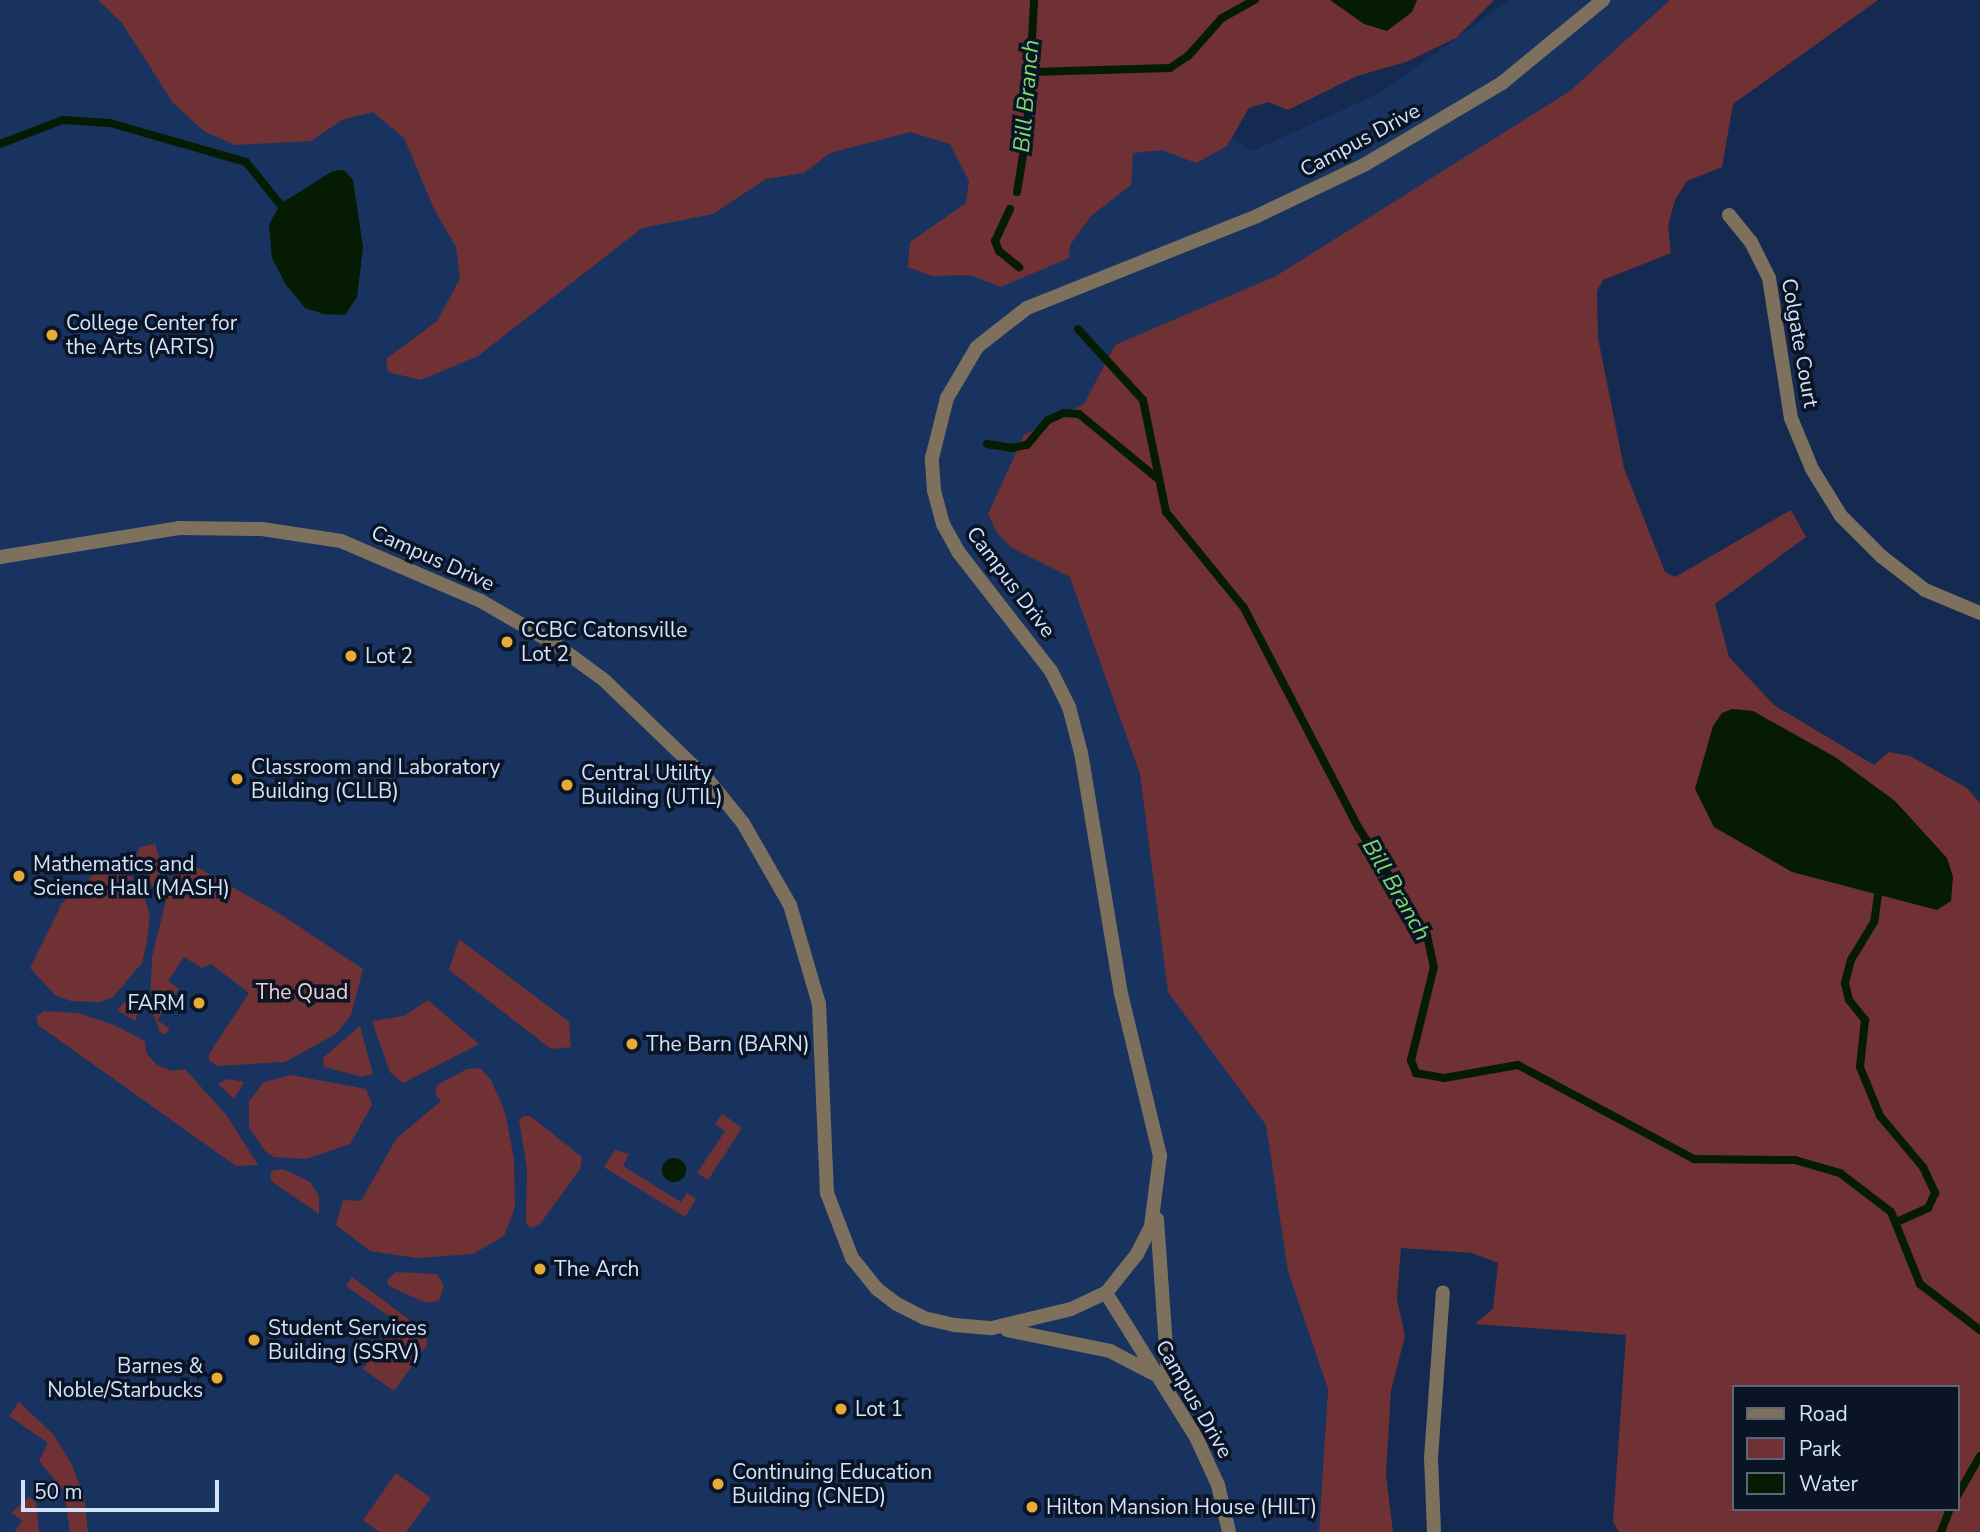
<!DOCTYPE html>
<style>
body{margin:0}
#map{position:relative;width:1980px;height:1532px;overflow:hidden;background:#142a51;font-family:"Nunito Sans",sans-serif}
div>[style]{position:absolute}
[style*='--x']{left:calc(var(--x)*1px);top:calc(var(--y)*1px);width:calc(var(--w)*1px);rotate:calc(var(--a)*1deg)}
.built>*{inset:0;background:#193360}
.green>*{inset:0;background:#6f3133}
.water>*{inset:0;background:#051c02}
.round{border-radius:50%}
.stream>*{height:8px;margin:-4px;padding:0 4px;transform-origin:4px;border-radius:4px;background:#051c02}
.minor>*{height:14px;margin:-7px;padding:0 7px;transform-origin:7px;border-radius:7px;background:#7d705c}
.dots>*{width:19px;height:19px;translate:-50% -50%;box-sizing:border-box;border:4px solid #0a1425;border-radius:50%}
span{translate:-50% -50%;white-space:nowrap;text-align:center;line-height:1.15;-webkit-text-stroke:7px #0a1425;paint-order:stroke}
.street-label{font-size:21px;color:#d3e3fc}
.poi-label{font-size:21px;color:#d3e3fc}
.left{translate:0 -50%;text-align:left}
.right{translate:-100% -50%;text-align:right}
.park-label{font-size:21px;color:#efd0cf}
.water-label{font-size:23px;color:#7cda69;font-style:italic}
.legend{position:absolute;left:1732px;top:1385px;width:228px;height:126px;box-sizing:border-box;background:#0a1425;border:2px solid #5a677b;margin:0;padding:9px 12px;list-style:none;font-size:21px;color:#d3e3fc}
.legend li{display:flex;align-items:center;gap:14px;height:35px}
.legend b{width:35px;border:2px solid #5a677b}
.scale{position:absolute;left:21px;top:1480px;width:198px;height:32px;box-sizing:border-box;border:4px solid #d3e3fc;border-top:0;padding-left:9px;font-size:21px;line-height:24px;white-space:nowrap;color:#d3e3fc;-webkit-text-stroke:5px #0a1425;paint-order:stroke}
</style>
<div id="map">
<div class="built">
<i style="clip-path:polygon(0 0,1060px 0,1200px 117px,1252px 151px,1380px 93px,1510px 0,1687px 0,1350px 1033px,1319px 1532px,0 1532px)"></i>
</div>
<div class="green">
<i style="clip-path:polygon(98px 0,1494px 0,1456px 38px,1406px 62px,1357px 76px,1288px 110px,1268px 102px,1249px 108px,1227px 146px,1196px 163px,1162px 150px,1133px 153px,1131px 185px,1091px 216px,1070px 245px,1069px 258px,1001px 287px,970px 275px,932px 276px,908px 267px,910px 242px,966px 203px,969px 181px,950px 144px,910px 132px,830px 153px,804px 173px,766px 179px,713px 214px,642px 228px,478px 356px,421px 380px,388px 372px,386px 359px,437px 321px,460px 279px,456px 247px,435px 211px,404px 138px,373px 112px,342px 120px,311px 141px,235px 145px,204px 131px,173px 103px,122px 23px)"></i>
<i style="clip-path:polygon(evenodd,1670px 0,1878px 0,1733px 104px,1722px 167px,1687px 181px,1675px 200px,1668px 226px,1671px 253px,1603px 280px,1597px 291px,1598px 338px,1624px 468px,1665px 572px,1675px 577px,1791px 510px,1806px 537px,1715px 604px,1729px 657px,1774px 705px,1874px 765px,1889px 752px,1910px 756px,1967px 788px,1980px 803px,1980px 1532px,1619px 1532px,1613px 1522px,1626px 1335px,1475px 1324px,1493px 1309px,1498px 1263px,1472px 1253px,1401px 1248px,1397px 1299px,1405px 1336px,1391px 1391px,1386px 1475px,1393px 1532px,1319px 1532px,1328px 1389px,1288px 1271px,1266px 1125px,1168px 992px,1140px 774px,1070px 577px,1012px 548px,997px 533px,988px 514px,1024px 435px,1084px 404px,1115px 345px,1276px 276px,1570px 91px,1670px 0,1733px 1387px,1957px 1387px,1957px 1509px,1733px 1509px,1733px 1387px)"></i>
<i style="clip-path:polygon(155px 844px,162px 868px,154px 889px,136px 856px,140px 847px)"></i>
<i style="clip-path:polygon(186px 861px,280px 914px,363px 969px,351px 1015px,336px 1034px,285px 1062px,218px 1066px,209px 1061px,209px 1054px,249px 993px,211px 964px,202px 968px,184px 957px,168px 981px,179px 989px,157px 1020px,170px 1029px,164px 1035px,160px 1032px,150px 1006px,152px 957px,174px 868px)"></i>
<i style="clip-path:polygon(101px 868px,131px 877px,143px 893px,150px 916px,146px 946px,142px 963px,113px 997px,100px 1002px,71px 1001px,55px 995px,30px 968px,62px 903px)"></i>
<i style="clip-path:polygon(459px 939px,569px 1022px,571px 1047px,551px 1049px,449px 970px)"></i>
<i style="clip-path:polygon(137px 990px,140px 1006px,135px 1021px,117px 1010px)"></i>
<i style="clip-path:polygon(428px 1000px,479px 1044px,403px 1083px,390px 1072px,372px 1021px,404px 1016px)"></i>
<i style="clip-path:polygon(44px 1011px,78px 1013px,114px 1025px,145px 1041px,146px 1053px,157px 1065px,172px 1071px,185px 1069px,227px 1116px,258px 1165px,236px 1166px,38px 1025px,36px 1017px)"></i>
<i style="clip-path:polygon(360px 1026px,373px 1074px,362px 1077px,324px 1067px,323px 1058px)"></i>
<i style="clip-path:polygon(480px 1068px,491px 1080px,505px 1112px,514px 1159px,515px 1207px,504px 1236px,473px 1254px,417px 1258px,370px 1251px,336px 1225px,343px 1200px,361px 1201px,396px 1139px,441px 1101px,435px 1094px,437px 1085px,467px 1069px)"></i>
<i style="clip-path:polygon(291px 1075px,366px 1089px,372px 1105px,350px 1144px,306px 1159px,274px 1157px,265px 1151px,249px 1127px,249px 1101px,264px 1082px)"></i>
<i style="clip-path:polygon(228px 1079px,244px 1082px,234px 1099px,218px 1084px)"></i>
<i style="clip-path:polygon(722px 1114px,742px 1128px,708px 1180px,697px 1173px,725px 1131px,715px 1124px)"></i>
<i style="clip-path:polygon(523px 1116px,530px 1116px,582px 1157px,580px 1169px,540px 1224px,530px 1228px,526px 1223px,527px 1169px,519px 1120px)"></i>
<i style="clip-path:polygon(615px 1150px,629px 1154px,623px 1166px,681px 1202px,687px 1193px,696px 1199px,685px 1217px,604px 1167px)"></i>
<i style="clip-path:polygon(283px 1169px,310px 1182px,319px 1196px,319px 1214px,271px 1181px,271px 1171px)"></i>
<i style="clip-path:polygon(396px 1272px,437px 1274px,444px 1286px,439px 1301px,426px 1303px,389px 1286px,387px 1280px)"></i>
<i style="clip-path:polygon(352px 1277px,426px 1332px,427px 1345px,394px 1391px,363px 1369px,396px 1321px,346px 1286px)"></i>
<i style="clip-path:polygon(19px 1402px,54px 1435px,72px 1465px,84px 1496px,88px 1532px,70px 1532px,64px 1491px,39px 1461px,48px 1443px,9px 1416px)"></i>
<i style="clip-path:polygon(396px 1473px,431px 1498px,406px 1532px,379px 1532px,363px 1520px)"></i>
<i style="clip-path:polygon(29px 1497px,36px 1502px,39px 1532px,15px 1532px,22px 1520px,11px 1513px)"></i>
</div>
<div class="water">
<i style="clip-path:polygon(1330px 0,1417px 0,1412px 12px,1387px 31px,1364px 24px)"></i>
<i style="clip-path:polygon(344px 170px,353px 180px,363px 247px,357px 297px,345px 315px,324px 314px,305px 308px,286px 285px,272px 258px,269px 225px,280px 204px,333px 171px)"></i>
<i style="clip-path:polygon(1732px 709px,1753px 711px,1835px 757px,1895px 801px,1947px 858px,1953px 877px,1951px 901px,1937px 910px,1792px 872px,1714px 827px,1695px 789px,1713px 726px,1722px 713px)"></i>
<i class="round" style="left:662px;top:1158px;width:24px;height:24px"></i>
</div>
<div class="stream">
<i style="--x:1031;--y:72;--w:139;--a:-1.6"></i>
<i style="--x:1170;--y:68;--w:22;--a:-34"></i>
<i style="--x:1188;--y:56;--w:51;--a:-48.2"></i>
<i style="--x:1222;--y:18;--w:38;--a:-29"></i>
<i style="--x:0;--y:144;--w:67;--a:-20.9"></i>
<i style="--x:63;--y:120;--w:47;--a:3.7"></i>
<i style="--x:110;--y:123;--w:141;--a:16"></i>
<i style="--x:246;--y:162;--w:54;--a:51"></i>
<i style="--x:1017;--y:192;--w:62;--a:-80.7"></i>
<i style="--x:1027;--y:131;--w:131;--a:-86.9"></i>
<i style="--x:1010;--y:209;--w:35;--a:115"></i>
<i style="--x:995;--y:241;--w:11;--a:68"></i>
<i style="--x:999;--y:251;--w:26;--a:39"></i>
<i style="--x:1078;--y:329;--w:96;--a:47.5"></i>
<i style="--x:1143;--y:400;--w:114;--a:78.4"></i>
<i style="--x:1166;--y:512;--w:124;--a:50.9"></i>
<i style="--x:1244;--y:608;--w:247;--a:62.5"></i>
<i style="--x:1358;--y:827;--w:128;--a:57.4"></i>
<i style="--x:1427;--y:935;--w:33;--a:78"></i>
<i style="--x:1434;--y:967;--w:96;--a:103.9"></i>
<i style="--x:1411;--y:1060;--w:14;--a:69"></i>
<i style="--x:1416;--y:1073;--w:28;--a:10"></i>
<i style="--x:1444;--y:1078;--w:75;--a:-10"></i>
<i style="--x:1518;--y:1065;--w:200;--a:28.1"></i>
<i style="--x:1694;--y:1159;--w:101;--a:0.6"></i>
<i style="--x:1795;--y:1160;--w:47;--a:16.1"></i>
<i style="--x:1840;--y:1173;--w:64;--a:37.4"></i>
<i style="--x:1891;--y:1212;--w:78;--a:68.1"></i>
<i style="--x:1920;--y:1284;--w:76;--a:37.5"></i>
<i style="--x:987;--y:444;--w:24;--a:9"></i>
<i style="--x:1011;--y:448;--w:16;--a:-11"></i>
<i style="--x:1027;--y:445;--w:33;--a:-50"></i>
<i style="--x:1048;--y:420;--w:17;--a:-24"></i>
<i style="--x:1064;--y:413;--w:15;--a:4"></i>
<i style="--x:1079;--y:414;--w:102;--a:39.4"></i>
<i style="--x:1878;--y:895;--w:27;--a:98"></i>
<i style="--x:1874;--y:922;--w:44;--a:121.2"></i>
<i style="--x:1851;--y:960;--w:24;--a:105"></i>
<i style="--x:1845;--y:983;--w:17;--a:77"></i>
<i style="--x:1849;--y:1000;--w:26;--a:51"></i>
<i style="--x:1865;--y:1020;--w:47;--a:96.1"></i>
<i style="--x:1860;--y:1067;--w:53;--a:67.8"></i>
<i style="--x:1880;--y:1116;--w:67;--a:49.9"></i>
<i style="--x:1923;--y:1167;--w:29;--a:65"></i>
<i style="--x:1935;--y:1193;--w:17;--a:115"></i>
<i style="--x:1928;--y:1208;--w:35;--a:156"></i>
<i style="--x:1957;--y:1496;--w:46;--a:-60.1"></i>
<i style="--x:1941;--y:1532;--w:25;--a:-69"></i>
</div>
<div class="minor">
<i style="--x:1729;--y:215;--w:35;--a:51"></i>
<i style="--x:1751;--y:242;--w:40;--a:63.4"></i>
<i style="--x:1769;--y:278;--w:142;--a:81.1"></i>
<i style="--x:1791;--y:418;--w:55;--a:67.6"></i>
<i style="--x:1812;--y:469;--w:55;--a:58.3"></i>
<i style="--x:1841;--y:516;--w:57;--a:45"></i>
<i style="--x:1881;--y:556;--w:56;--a:37.7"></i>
<i style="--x:1925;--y:590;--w:60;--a:22.7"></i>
<i style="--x:0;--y:557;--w:181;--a:-9.2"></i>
<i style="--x:179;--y:528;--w:83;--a:0.7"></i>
<i style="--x:262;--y:529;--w:80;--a:8.6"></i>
<i style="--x:341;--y:541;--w:152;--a:23.2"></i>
<i style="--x:481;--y:601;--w:86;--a:30.2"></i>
<i style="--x:555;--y:644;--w:61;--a:36.3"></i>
<i style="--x:604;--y:680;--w:144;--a:43.9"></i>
<i style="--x:708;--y:780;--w:55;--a:50.9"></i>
<i style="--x:743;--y:823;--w:95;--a:60.2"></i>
<i style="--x:790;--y:905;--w:103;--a:73.7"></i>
<i style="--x:819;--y:1004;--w:189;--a:87.6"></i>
<i style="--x:827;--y:1193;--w:70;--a:69"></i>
<i style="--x:852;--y:1258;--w:40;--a:51"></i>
<i style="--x:877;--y:1289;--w:25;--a:37"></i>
<i style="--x:897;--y:1304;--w:30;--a:27"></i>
<i style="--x:924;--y:1318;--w:32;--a:13"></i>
<i style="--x:955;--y:1325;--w:37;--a:5"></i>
<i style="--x:992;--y:1328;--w:81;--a:-13.5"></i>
<i style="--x:1071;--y:1309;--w:38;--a:-25"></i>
<i style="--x:1106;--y:1293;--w:50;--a:-51.5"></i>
<i style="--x:1137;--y:1254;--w:31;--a:-63"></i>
<i style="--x:1151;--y:1226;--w:71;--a:-82.7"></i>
<i style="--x:1160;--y:1156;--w:167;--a:-103.5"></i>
<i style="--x:1121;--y:994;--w:244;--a:-99.4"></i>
<i style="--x:1081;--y:753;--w:48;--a:-104.6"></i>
<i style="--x:1069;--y:707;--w:40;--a:-116.6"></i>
<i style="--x:1051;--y:671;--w:150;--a:-127.9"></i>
<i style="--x:959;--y:553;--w:33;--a:-119"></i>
<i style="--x:943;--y:524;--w:35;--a:-105"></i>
<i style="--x:934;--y:490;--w:32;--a:-94"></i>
<i style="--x:932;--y:458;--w:62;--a:-76"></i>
<i style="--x:947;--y:398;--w:59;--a:-59.5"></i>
<i style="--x:977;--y:347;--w:63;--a:-38"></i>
<i style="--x:1027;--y:308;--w:248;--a:-21.8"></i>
<i style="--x:1257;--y:216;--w:119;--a:-25.5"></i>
<i style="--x:1364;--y:165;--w:161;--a:-30.7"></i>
<i style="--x:1502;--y:83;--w:131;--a:-39.4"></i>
<i style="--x:1157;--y:1219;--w:171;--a:86"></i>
<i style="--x:1106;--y:1293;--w:170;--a:58"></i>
<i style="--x:1196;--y:1437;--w:53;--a:65.4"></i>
<i style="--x:1218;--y:1485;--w:48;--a:76.8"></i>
<i style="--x:1007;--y:1330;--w:105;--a:11.5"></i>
<i style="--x:1110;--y:1351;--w:50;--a:27.6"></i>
<i style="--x:1434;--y:1532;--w:74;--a:-92.3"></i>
<i style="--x:1431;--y:1458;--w:166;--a:-85.9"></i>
</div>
<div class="dots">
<i style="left:52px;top:335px;background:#e7ac36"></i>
<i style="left:507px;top:642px;background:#e7ac36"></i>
<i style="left:351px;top:656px;background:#e7ac36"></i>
<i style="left:237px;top:779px;background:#e7ac36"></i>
<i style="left:567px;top:785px;background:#e7ac36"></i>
<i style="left:19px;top:876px;background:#e7ac36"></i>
<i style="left:199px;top:1003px;background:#e7ac36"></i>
<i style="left:632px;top:1044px;background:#e7ac36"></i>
<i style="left:540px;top:1269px;background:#e7ac36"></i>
<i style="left:254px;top:1340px;background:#e7ac36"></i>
<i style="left:217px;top:1378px;background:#e7ac36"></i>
<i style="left:841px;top:1409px;background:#e7ac36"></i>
<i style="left:718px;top:1484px;background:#e7ac36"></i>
<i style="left:1032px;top:1507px;background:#e7ac36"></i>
</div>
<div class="street-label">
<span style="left:1360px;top:140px;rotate:-28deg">Campus Drive</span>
<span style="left:1800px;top:343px;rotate:80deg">Colgate Court</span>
<span style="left:433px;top:558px;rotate:24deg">Campus Drive</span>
<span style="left:1011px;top:582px;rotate:53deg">Campus Drive</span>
<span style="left:1194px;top:1399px;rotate:60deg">Campus Drive</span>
</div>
<div class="poi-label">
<span class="left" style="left:66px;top:335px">College Center for<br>the Arts (ARTS)</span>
<span class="left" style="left:521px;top:642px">CCBC Catonsville<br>Lot 2</span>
<span class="left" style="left:365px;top:656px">Lot 2</span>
<span class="left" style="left:251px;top:779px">Classroom and Laboratory<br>Building (CLLB)</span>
<span class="left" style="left:581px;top:785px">Central Utility<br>Building (UTIL)</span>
<span class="left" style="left:33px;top:876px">Mathematics and<br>Science Hall (MASH)</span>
<span class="right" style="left:185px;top:1003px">FARM</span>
<span class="left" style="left:646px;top:1044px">The Barn (BARN)</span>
<span class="left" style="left:554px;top:1269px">The Arch</span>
<span class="left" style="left:268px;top:1340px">Student Services<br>Building (SSRV)</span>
<span class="right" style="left:203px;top:1378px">Barnes &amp;<br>Noble/Starbucks</span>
<span class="left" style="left:855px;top:1409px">Lot 1</span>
<span class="left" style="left:732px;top:1484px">Continuing Education<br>Building (CNED)</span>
<span class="left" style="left:1046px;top:1507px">Hilton Mansion House (HILT)</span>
</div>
<div class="park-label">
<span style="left:302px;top:992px">The Quad</span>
</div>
<div class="water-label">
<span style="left:1027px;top:96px;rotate:-85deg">Bill Branch</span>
<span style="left:1396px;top:890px;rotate:60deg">Bill Branch</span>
</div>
<ul class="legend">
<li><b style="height:9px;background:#7d705c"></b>Road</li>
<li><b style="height:19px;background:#6f3133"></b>Park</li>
<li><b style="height:19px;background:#051c02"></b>Water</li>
</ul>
<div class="scale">50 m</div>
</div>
